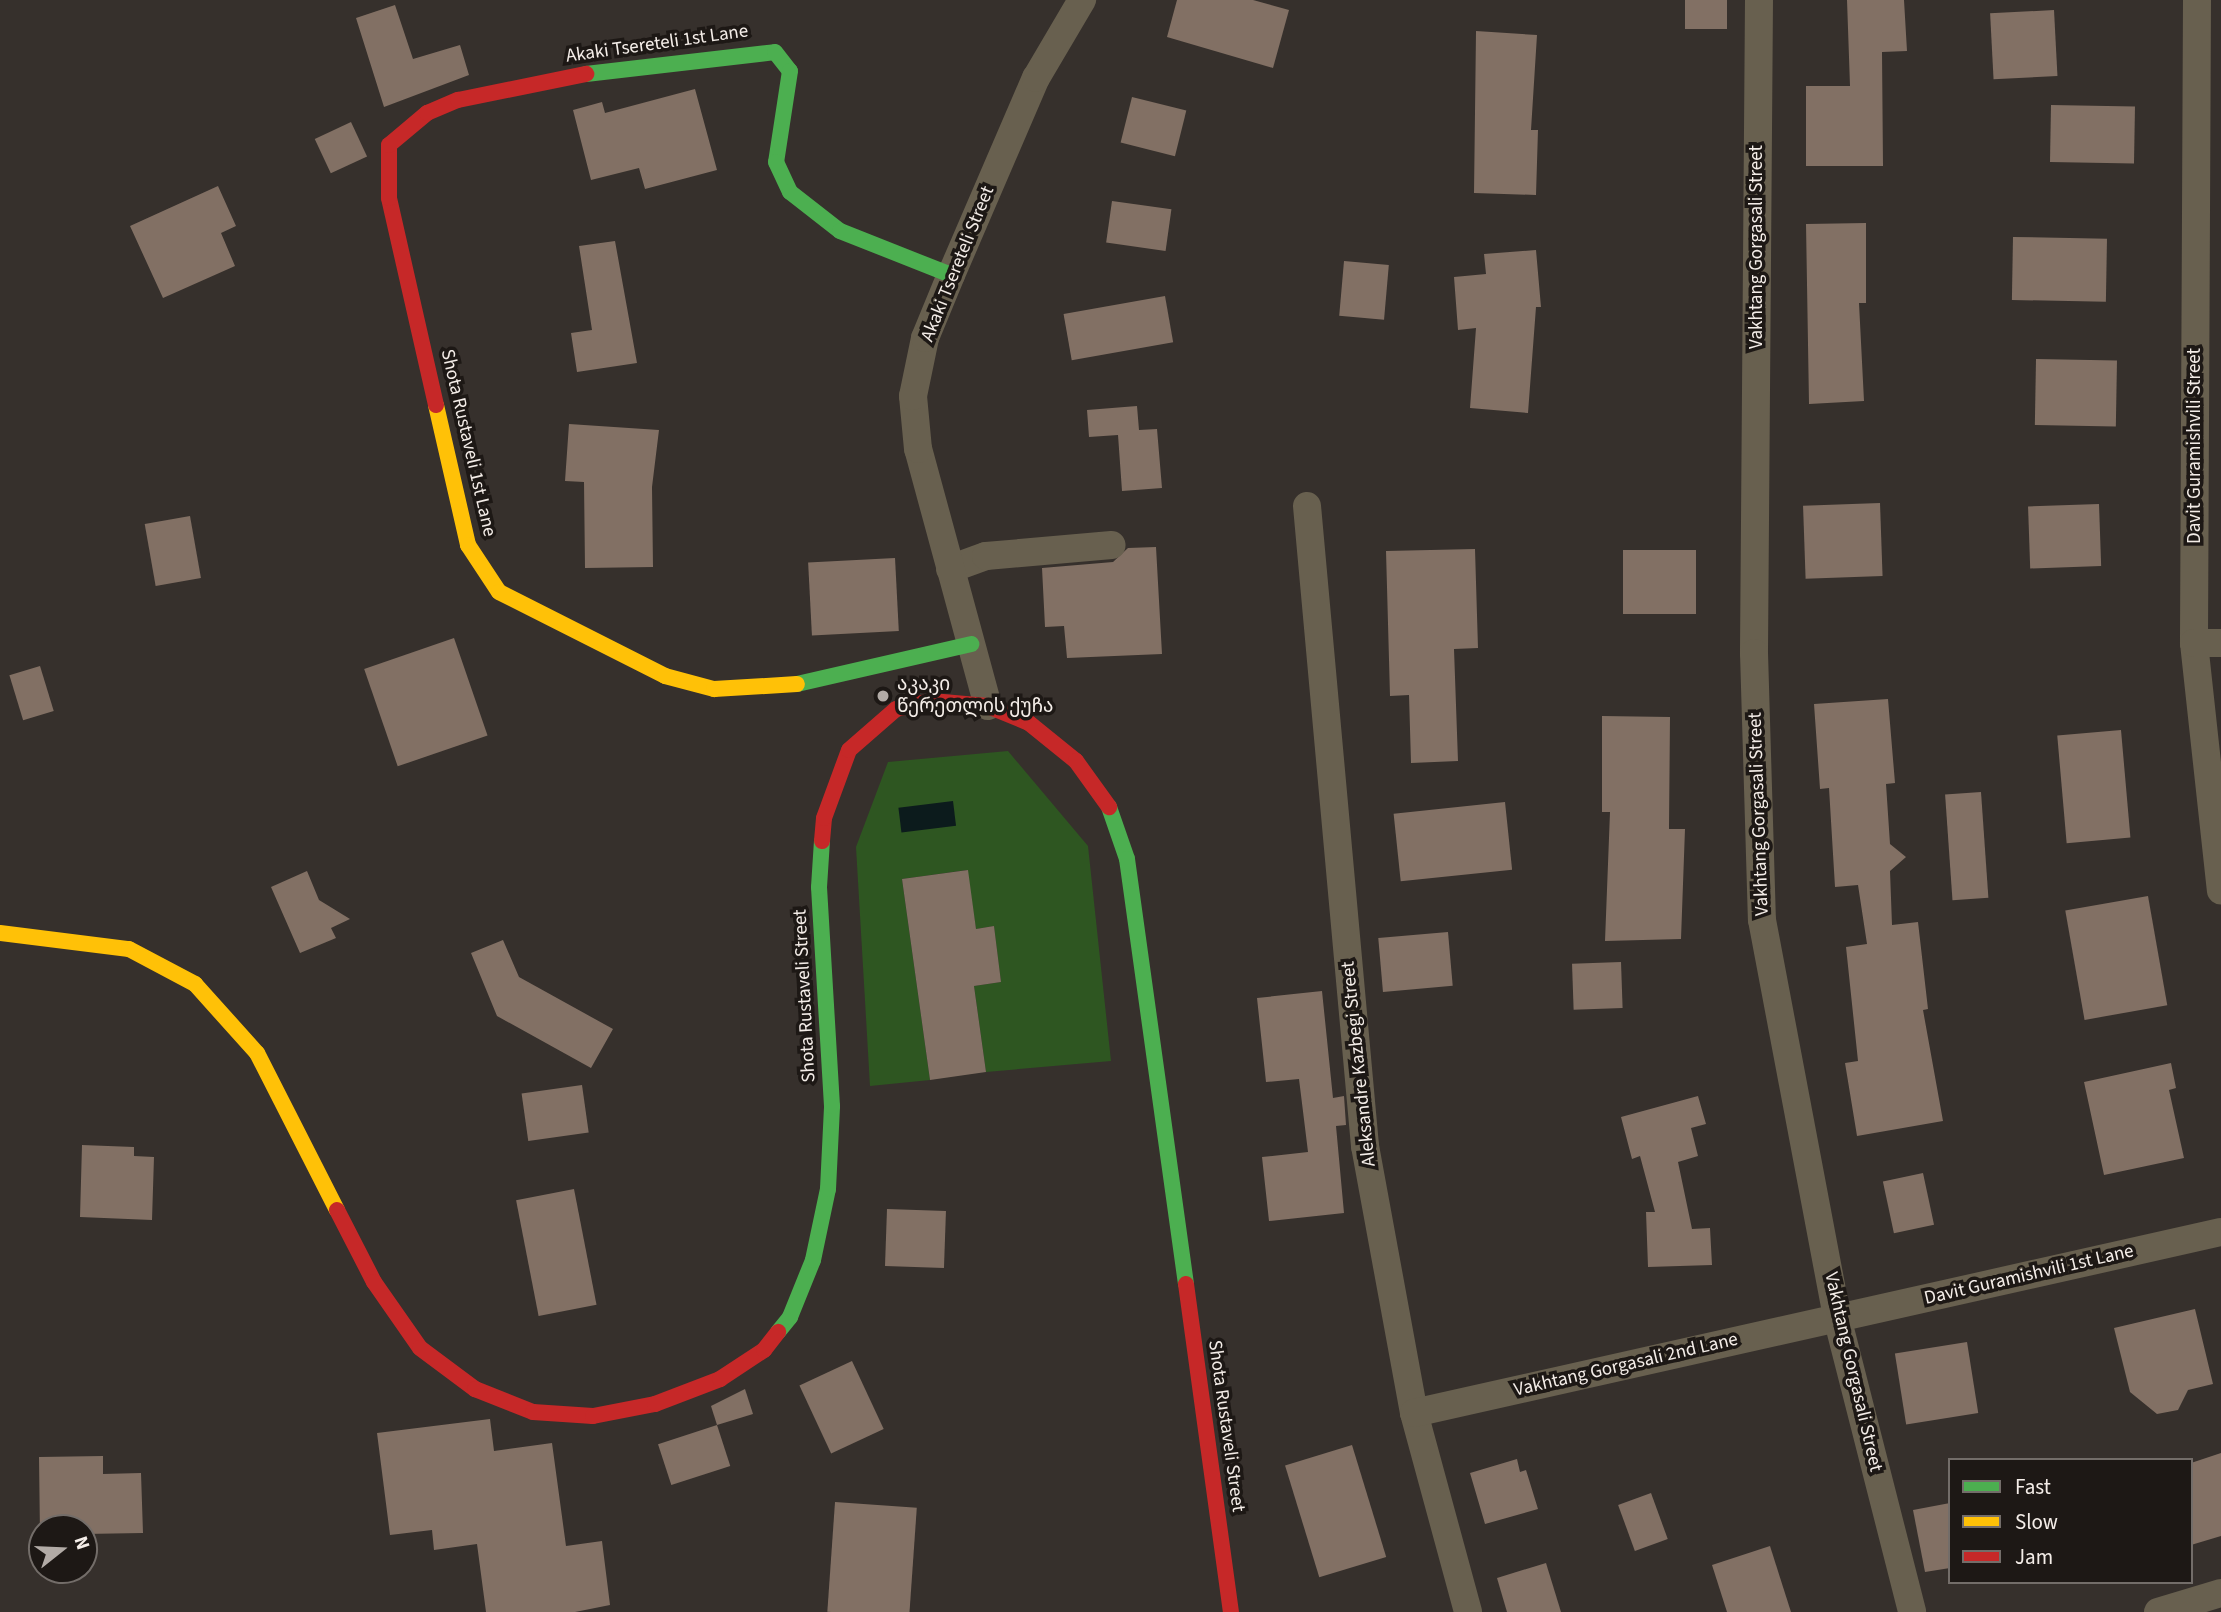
<!DOCTYPE html>
<meta charset="utf-8">
<style>
body{margin:0}
#map{position:relative;width:2221px;height:1612px;overflow:hidden;background:#36302c;font-family:"Source Sans 3","Noto Sans Georgian",sans-serif}
div>[style]{position:absolute}
[style*='--x']{left:calc(var(--x)*1px);top:calc(var(--y)*1px);width:calc(var(--w)*1px);rotate:calc(var(--a)*1deg)}
.green>*{inset:0;background:#2e5621}
.water>*{inset:0;background:#0c1b1c;transform-origin:0 0}
.building>*{inset:0;background:#827064;transform-origin:0 0}
.street>*{height:28px;margin:-14px;padding:0 14px;transform-origin:14px;border-radius:14px;background:#68604f}
.fast>*{height:16px;margin:-8px;padding:0 8px;transform-origin:8px;border-radius:8px;background:#4caf50}
.slow>*{height:16px;margin:-8px;padding:0 8px;transform-origin:8px;border-radius:8px;background:#ffc107}
.jam>*{height:16px;margin:-8px;padding:0 8px;transform-origin:8px;border-radius:8px;background:#c62828}
.dots>*{width:19px;height:19px;translate:-50% -50%;box-sizing:border-box;border:4px solid #1d1815;border-radius:50%}
span{translate:-50% -50%;white-space:nowrap;text-align:center;line-height:1.15;-webkit-text-stroke:7px #1d1815;paint-order:stroke}
.street-label{font-size:19px;color:#f4ede8}
.poi-label{font-size:19px;color:#f4ede8}
.left{translate:0 -50%;text-align:left}
.legend{position:absolute;left:1948px;top:1458px;width:245px;height:126px;box-sizing:border-box;background:#1d1815;border:2px solid #736d69;margin:0;padding:9px 12px;list-style:none;font-size:21px;color:#f4ede8}
.legend li{display:flex;align-items:center;gap:14px;height:35px}
.legend b{width:35px;border:2px solid #736d69}
.north{position:absolute;left:28px;top:1514px;width:70px;height:70px;box-sizing:border-box;background:#1d1815;border:2px solid #736d69;border-radius:50%;rotate:72deg;font-size:19px;font-weight:700;line-height:28px;text-align:center;color:#f4ede8}
.north::after{content:'';display:block;margin:auto;width:24px;height:32px;background:#b2aba6;clip-path:polygon(50% 0,100% 100%,50% 72%,0 100%)}
</style>
<div id="map">
<div class="green">
<i style="clip-path:polygon(1008px 751px,1088px 846px,1111px 1061px,986px 1072px,974px 986px,1001px 982px,994px 926px,976px 929px,967px 870px,902px 879px,930px 1080px,870px 1086px,856px 847px,888px 762px)"></i>
</div>
<div class="water">
<i style="left:953px;top:801px;width:25px;height:55px;rotate:83deg"></i>
</div>
<div class="building">
<i style="clip-path:polygon(1177px 0,1253px 0,1289px 10px,1273px 68px,1167px 37px)"></i>
<i style="left:1685px;top:0;width:42px;height:29px"></i>
<i style="clip-path:polygon(1847px 0,1904px 0,1907px 51px,1882px 52px,1883px 166px,1806px 166px,1806px 86px,1850px 86px)"></i>
<i style="clip-path:polygon(395px 5px,413px 59px,460px 45px,469px 75px,384px 107px,356px 18px)"></i>
<i style="left:2054px;top:10px;width:66px;height:64px;rotate:87deg"></i>
<i style="clip-path:polygon(1476px 31px,1537px 35px,1531px 130px,1538px 130px,1536px 195px,1474px 193px)"></i>
<i style="clip-path:polygon(695px 89px,717px 170px,645px 189px,639px 168px,591px 180px,573px 110px,602px 102px,605px 113px)"></i>
<i style="left:1132px;top:97px;width:56px;height:47px;rotate:14deg"></i>
<i style="left:2051px;top:105px;width:84px;height:57px;rotate:1deg"></i>
<i style="left:351px;top:122px;width:38px;height:40px;rotate:65deg"></i>
<i style="clip-path:polygon(218px 186px,236px 226px,221px 233px,235px 266px,163px 298px,130px 226px)"></i>
<i style="left:1112px;top:201px;width:60px;height:42px;rotate:8deg"></i>
<i style="clip-path:polygon(1866px 223px,1866px 303px,1859px 303px,1864px 401px,1809px 404px,1806px 224px)"></i>
<i style="left:2013px;top:237px;width:94px;height:63px;rotate:1deg"></i>
<i style="clip-path:polygon(615px 241px,637px 363px,577px 372px,571px 333px,592px 330px,579px 246px)"></i>
<i style="clip-path:polygon(1536px 250px,1541px 307px,1536px 307px,1528px 413px,1470px 408px,1476px 328px,1458px 330px,1454px 277px,1486px 274px,1484px 254px)"></i>
<i style="left:1344px;top:261px;width:45px;height:55px;rotate:5deg"></i>
<i style="left:1165px;top:296px;width:47px;height:103px;rotate:80deg"></i>
<i style="left:2036px;top:359px;width:81px;height:66px;rotate:1deg"></i>
<i style="clip-path:polygon(1137px 406px,1139px 430px,1157px 429px,1162px 488px,1122px 491px,1118px 435px,1089px 437px,1087px 410px)"></i>
<i style="clip-path:polygon(569px 424px,659px 430px,652px 487px,653px 567px,585px 568px,584px 482px,565px 481px)"></i>
<i style="left:1880px;top:503px;width:73px;height:77px;rotate:88deg"></i>
<i style="left:2099px;top:504px;width:62px;height:71px;rotate:88deg"></i>
<i style="left:190px;top:516px;width:63px;height:46px;rotate:80deg"></i>
<i style="clip-path:polygon(1156px 547px,1162px 654px,1067px 658px,1064px 626px,1045px 627px,1042px 568px,1113px 562px,1128px 548px)"></i>
<i style="clip-path:polygon(1475px 549px,1478px 648px,1454px 649px,1458px 761px,1411px 763px,1409px 695px,1390px 696px,1386px 551px)"></i>
<i style="left:1623px;top:550px;width:73px;height:64px"></i>
<i style="left:895px;top:558px;width:73px;height:87px;rotate:87deg"></i>
<i style="left:454px;top:638px;width:103px;height:95px;rotate:71deg"></i>
<i style="left:40px;top:666px;width:47px;height:32px;rotate:73deg"></i>
<i style="clip-path:polygon(1888px 699px,1895px 783px,1886px 784px,1890px 844px,1906px 857px,1890px 871px,1892px 925px,1918px 922px,1928px 1009px,1923px 1010px,1943px 1121px,1857px 1136px,1845px 1063px,1858px 1061px,1846px 947px,1867px 944px,1858px 885px,1835px 887px,1829px 788px,1820px 789px,1814px 704px)"></i>
<i style="clip-path:polygon(1602px 716px,1670px 717px,1669px 829px,1685px 829px,1681px 939px,1605px 941px,1610px 812px,1602px 812px)"></i>
<i style="left:2121px;top:730px;width:108px;height:64px;rotate:85deg"></i>
<i style="left:1981px;top:792px;width:106px;height:36px;rotate:86deg"></i>
<i style="left:1505px;top:802px;width:68px;height:112px;rotate:84deg"></i>
<i style="clip-path:polygon(968px 870px,976px 929px,994px 926px,1001px 982px,974px 986px,986px 1072px,930px 1080px,902px 879px)"></i>
<i style="clip-path:polygon(307px 871px,319px 900px,350px 919px,331px 928px,336px 938px,300px 953px,271px 887px)"></i>
<i style="left:2148px;top:896px;width:111px;height:84px;rotate:80deg"></i>
<i style="left:1448px;top:932px;width:54px;height:70px;rotate:85deg"></i>
<i style="clip-path:polygon(503px 940px,519px 977px,613px 1029px,591px 1068px,497px 1016px,471px 953px)"></i>
<i style="left:1621px;top:962px;width:46px;height:49px;rotate:88deg"></i>
<i style="clip-path:polygon(1322px 991px,1333px 1098px,1344px 1096px,1346px 1125px,1336px 1126px,1344px 1213px,1269px 1221px,1262px 1157px,1308px 1152px,1299px 1079px,1266px 1082px,1257px 998px)"></i>
<i style="clip-path:polygon(2171px 1063px,2176px 1088px,2169px 1090px,2184px 1158px,2104px 1175px,2084px 1082px)"></i>
<i style="left:582px;top:1085px;width:48px;height:61px;rotate:82deg"></i>
<i style="clip-path:polygon(1698px 1096px,1706px 1124px,1691px 1128px,1698px 1156px,1678px 1162px,1692px 1229px,1710px 1228px,1712px 1265px,1648px 1267px,1646px 1212px,1655px 1212px,1640px 1156px,1632px 1159px,1621px 1117px)"></i>
<i style="clip-path:polygon(82px 1145px,134px 1147px,134px 1156px,154px 1157px,152px 1220px,80px 1217px)"></i>
<i style="left:1923px;top:1173px;width:53px;height:41px;rotate:78deg"></i>
<i style="left:574px;top:1189px;width:118px;height:59px;rotate:79deg"></i>
<i style="left:887px;top:1209px;width:59px;height:57px;rotate:2deg"></i>
<i style="clip-path:polygon(2195px 1309px,2213px 1384px,2188px 1390px,2178px 1410px,2157px 1414px,2130px 1392px,2114px 1328px)"></i>
<i style="left:1967px;top:1342px;width:72px;height:73px;rotate:81deg"></i>
<i style="left:852px;top:1361px;width:75px;height:58px;rotate:65deg"></i>
<i style="clip-path:polygon(745px 1389px,753px 1414px,717px 1425px,711px 1406px)"></i>
<i style="clip-path:polygon(490px 1419px,494px 1451px,552px 1443px,566px 1546px,602px 1541px,610px 1605px,575px 1612px,486px 1612px,477px 1544px,434px 1550px,432px 1530px,390px 1535px,377px 1433px)"></i>
<i style="left:717px;top:1425px;width:43px;height:62px;rotate:72deg"></i>
<i style="left:1352px;top:1445px;width:117px;height:70px;rotate:73deg"></i>
<i style="clip-path:polygon(2221px 1453px,2221px 1536px,2191px 1545px,2191px 1463px)"></i>
<i style="clip-path:polygon(103px 1456px,103px 1474px,141px 1473px,143px 1533px,84px 1534px,84px 1528px,42px 1528px,40px 1535px,39px 1457px)"></i>
<i style="clip-path:polygon(1517px 1459px,1520px 1472px,1526px 1470px,1538px 1509px,1485px 1524px,1470px 1473px)"></i>
<i style="left:1651px;top:1493px;width:49px;height:35px;rotate:70deg"></i>
<i style="left:835px;top:1502px;width:82px;height:110px;rotate:4deg"></i>
<i style="clip-path:polygon(1950px 1503px,1950px 1568px,1925px 1572px,1913px 1510px)"></i>
<i style="clip-path:polygon(1770px 1546px,1791px 1612px,1727px 1612px,1712px 1565px)"></i>
<i style="clip-path:polygon(1546px 1563px,1561px 1612px,1507px 1612px,1497px 1578px)"></i>
</div>
<div class="street">
<i style="--x:1759;--y:0;--w:653;--a:90.44"></i>
<i style="--x:1754;--y:653;--w:267;--a:88.3"></i>
<i style="--x:1762;--y:920;--w:404;--a:79.3"></i>
<i style="--x:1837;--y:1317;--w:304;--a:75.7"></i>
<i style="--x:2197;--y:0;--w:643;--a:90.27"></i>
<i style="--x:2194;--y:643;--w:249;--a:83.8"></i>
<i style="--x:1307;--y:506;--w:643;--a:84.82"></i>
<i style="--x:1365;--y:1146;--w:271;--a:79.6"></i>
<i style="--x:1414;--y:1413;--w:206;--a:74.8"></i>
<i style="--x:950;--y:569;--w:38;--a:-20"></i>
<i style="--x:986;--y:556;--w:126;--a:-5"></i>
<i style="--x:2194;--y:643;--w:27;--a:0"></i>
<i style="--x:988;--y:706;--w:266;--a:-105.2"></i>
<i style="--x:918;--y:449;--w:53;--a:-95.4"></i>
<i style="--x:913;--y:396;--w:59;--a:-78.3"></i>
<i style="--x:925;--y:338;--w:68;--a:-67.6"></i>
<i style="--x:951;--y:275;--w:215;--a:-66.7"></i>
<i style="--x:1036;--y:78;--w:91;--a:-59.5"></i>
<i style="--x:1414;--y:1413;--w:827;--a:-12.64"></i>
<i style="--x:2158;--y:1612;--w:66;--a:-16.8"></i>
</div>
<div class="fast">
<i style="--x:586;--y:74;--w:190;--a:-6.6"></i>
<i style="--x:775;--y:52;--w:24;--a:52"></i>
<i style="--x:790;--y:71;--w:92;--a:98.7"></i>
<i style="--x:776;--y:162;--w:33;--a:65"></i>
<i style="--x:790;--y:192;--w:63;--a:38"></i>
<i style="--x:840;--y:231;--w:119;--a:21.6"></i>
<i style="--x:797;--y:684;--w:179;--a:-12.9"></i>
<i style="--x:1109;--y:807;--w:55;--a:70.9"></i>
<i style="--x:1127;--y:859;--w:429;--a:82.1"></i>
<i style="--x:778;--y:1332;--w:19;--a:-51"></i>
<i style="--x:790;--y:1317;--w:61;--a:-68"></i>
<i style="--x:813;--y:1260;--w:73;--a:-78.1"></i>
<i style="--x:828;--y:1189;--w:83;--a:-87.2"></i>
<i style="--x:832;--y:1106;--w:219;--a:-93.4"></i>
<i style="--x:819;--y:887;--w:46;--a:-86.3"></i>
</div>
<div class="slow">
<i style="--x:436;--y:405;--w:144;--a:77.1"></i>
<i style="--x:468;--y:545;--w:56;--a:56.6"></i>
<i style="--x:499;--y:592;--w:186;--a:26.8"></i>
<i style="--x:665;--y:676;--w:51;--a:14.9"></i>
<i style="--x:714;--y:689;--w:83;--a:-3.4"></i>
<i style="--x:0;--y:933;--w:130;--a:7.1"></i>
<i style="--x:129;--y:949;--w:75;--a:27.9"></i>
<i style="--x:195;--y:984;--w:93;--a:48.1"></i>
<i style="--x:257;--y:1053;--w:176;--a:63"></i>
</div>
<div class="jam">
<i style="--x:436;--y:405;--w:212;--a:-102.8"></i>
<i style="--x:389;--y:198;--w:53;--a:-90"></i>
<i style="--x:389;--y:145;--w:50;--a:-40.1"></i>
<i style="--x:427;--y:113;--w:34;--a:-23"></i>
<i style="--x:458;--y:100;--w:131;--a:-11.5"></i>
<i style="--x:822;--y:841;--w:23;--a:-85"></i>
<i style="--x:824;--y:818;--w:72;--a:-69.8"></i>
<i style="--x:849;--y:750;--w:62;--a:-41.1"></i>
<i style="--x:896;--y:709;--w:37;--a:-13"></i>
<i style="--x:932;--y:701;--w:56;--a:5.1"></i>
<i style="--x:988;--y:706;--w:44;--a:22.5"></i>
<i style="--x:1029;--y:723;--w:60;--a:39"></i>
<i style="--x:1076;--y:761;--w:57;--a:54.3"></i>
<i style="--x:337;--y:1210;--w:81;--a:62.8"></i>
<i style="--x:374;--y:1282;--w:80;--a:55.1"></i>
<i style="--x:420;--y:1348;--w:69;--a:36.7"></i>
<i style="--x:475;--y:1389;--w:62;--a:21.6"></i>
<i style="--x:533;--y:1412;--w:60;--a:3.8"></i>
<i style="--x:593;--y:1416;--w:63;--a:-11"></i>
<i style="--x:655;--y:1404;--w:70;--a:-21"></i>
<i style="--x:720;--y:1379;--w:53;--a:-33.4"></i>
<i style="--x:764;--y:1350;--w:23;--a:-52"></i>
<i style="--x:1186;--y:1284;--w:331;--a:82.2"></i>
</div>
<div class="dots">
<i style="left:883px;top:696px;background:#b2aba6"></i>
</div>
<div class="street-label">
<span style="left:657px;top:44px;rotate:-8deg">Akaki Tsereteli 1st Lane</span>
<span style="left:1757px;top:247px;rotate:-90deg">Vakhtang Gorgasali Street</span>
<span style="left:958px;top:264px;rotate:-68deg">Akaki Tsereteli Street</span>
<span style="left:468px;top:443px;rotate:77deg">Shota Rustaveli 1st Lane</span>
<span style="left:2195px;top:446px;rotate:-90deg">Davit Guramishvili Street</span>
<span style="left:1759px;top:814px;rotate:-92deg">Vakhtang Gorgasali Street</span>
<span style="left:805px;top:996px;rotate:-93deg">Shota Rustaveli Street</span>
<span style="left:1359px;top:1064px;rotate:-96deg">Aleksandre Kazbegi Street</span>
<span style="left:2029px;top:1275px;rotate:-13deg">Davit Guramishvili 1st Lane</span>
<span style="left:1626px;top:1365px;rotate:-13deg">Vakhtang Gorgasali 2nd Lane</span>
<span style="left:1853px;top:1372px;rotate:77deg">Vakhtang Gorgasali Street</span>
<span style="left:1226px;top:1426px;rotate:82deg">Shota Rustaveli Street</span>
</div>
<div class="poi-label">
<span class="left" style="left:897px;top:696px">აკაკი<br>წერეთლის ქუჩა</span>
</div>
<ul class="legend">
<li><b style="height:9px;background:#4caf50"></b>Fast</li>
<li><b style="height:9px;background:#ffc107"></b>Slow</li>
<li><b style="height:9px;background:#c62828"></b>Jam</li>
</ul>
<div class="north">N</div>
</div>
